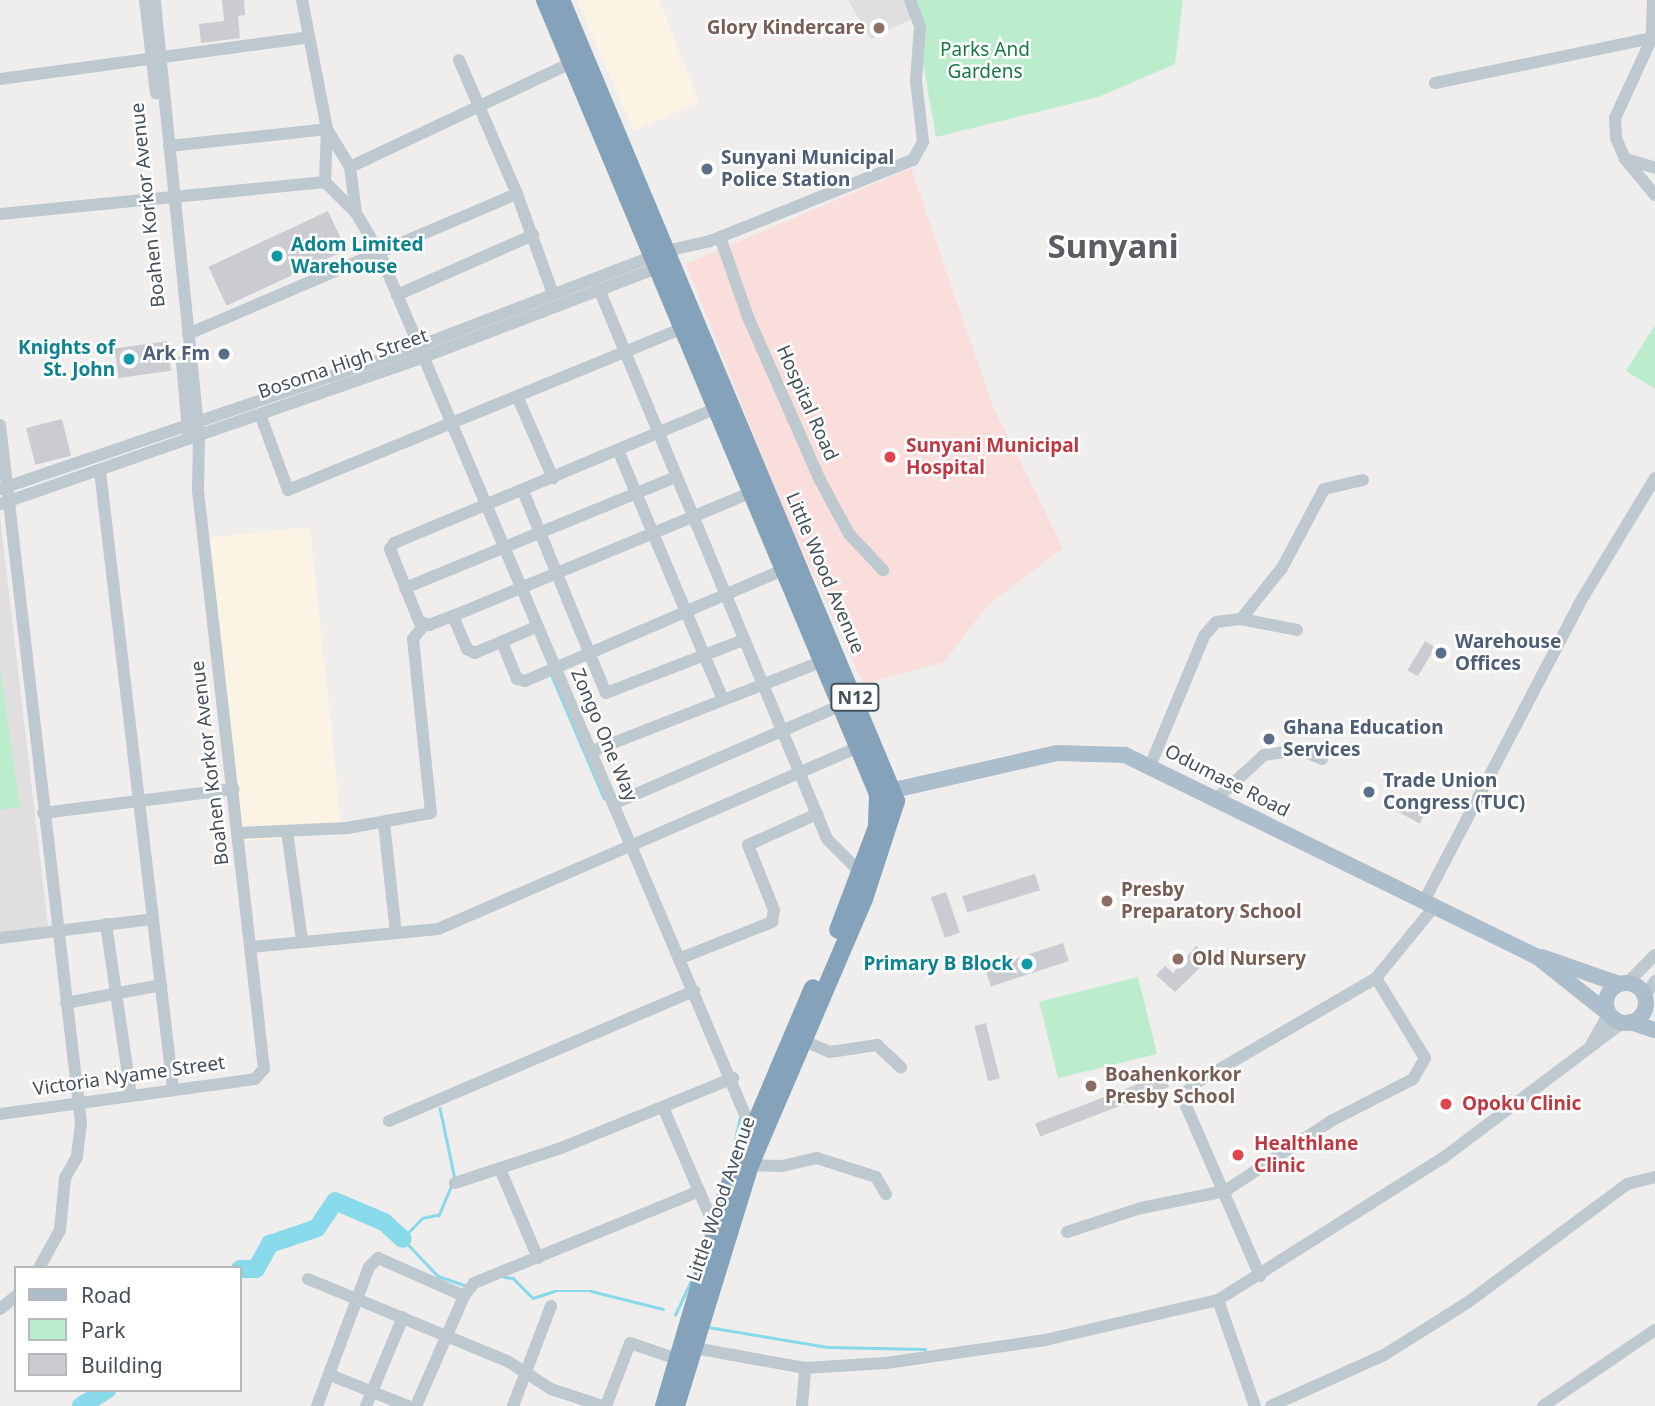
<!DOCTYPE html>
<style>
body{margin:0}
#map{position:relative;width:1655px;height:1406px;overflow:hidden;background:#f0eded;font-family:"Noto Sans",sans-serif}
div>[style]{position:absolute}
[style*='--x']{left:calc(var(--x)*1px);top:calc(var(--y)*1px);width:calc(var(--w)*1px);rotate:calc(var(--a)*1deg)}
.commercial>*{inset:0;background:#fbf4e5;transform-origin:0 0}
.education>*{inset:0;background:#e0dedf}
.medical>*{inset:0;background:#fadedc}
.green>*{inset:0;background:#bbedcc;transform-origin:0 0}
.stream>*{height:2.5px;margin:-1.25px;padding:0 1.25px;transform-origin:1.25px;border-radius:1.25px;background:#88daea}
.river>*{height:18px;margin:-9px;padding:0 9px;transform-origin:9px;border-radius:9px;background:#88daea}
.building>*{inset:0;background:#caccd2;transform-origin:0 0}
.minor>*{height:12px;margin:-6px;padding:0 6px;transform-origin:6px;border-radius:6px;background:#bdc8cf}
.major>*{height:16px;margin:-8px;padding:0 8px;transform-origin:8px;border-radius:8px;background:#acbecc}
.major>.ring{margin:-8px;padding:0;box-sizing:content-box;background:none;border:16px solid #acbecc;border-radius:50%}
.highway>*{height:18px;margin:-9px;padding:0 9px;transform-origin:9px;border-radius:9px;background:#85a2bb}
.dots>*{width:19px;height:19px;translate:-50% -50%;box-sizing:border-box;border:4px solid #fff;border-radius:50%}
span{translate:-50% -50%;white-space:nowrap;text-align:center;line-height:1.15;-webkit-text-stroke:5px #fff;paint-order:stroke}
.shield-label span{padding:2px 5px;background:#fff;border:2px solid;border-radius:5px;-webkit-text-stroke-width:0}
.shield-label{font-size:18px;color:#45515a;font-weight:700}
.education-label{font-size:19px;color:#785e54;font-weight:700}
.right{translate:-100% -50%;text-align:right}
.left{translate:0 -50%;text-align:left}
.park-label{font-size:19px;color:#187944}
.service-label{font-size:19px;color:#4e5e75;font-weight:700}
.street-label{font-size:19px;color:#45515a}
.culture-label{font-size:19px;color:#0d838f;font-weight:700}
.health-label{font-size:19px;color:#be3a42;font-weight:700}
.town-label{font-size:33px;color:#5a5d62;font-weight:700}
.legend{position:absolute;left:14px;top:1266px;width:228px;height:126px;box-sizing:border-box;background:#fff;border:2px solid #b5b9bd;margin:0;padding:9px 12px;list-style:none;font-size:21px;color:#45515a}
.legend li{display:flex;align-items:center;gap:14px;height:35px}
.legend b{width:35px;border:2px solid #b5b9bd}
</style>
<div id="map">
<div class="commercial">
<i style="clip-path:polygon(577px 0,659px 0,699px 102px,634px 131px)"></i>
<i style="left:310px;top:527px;width:306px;height:105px;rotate:84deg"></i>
</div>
<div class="education">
<i style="clip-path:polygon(848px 0,907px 0,915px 17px,871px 39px)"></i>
<i style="clip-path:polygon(0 516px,48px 926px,0 932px)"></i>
</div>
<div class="medical">
<i style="clip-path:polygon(911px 168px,993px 407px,1063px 548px,987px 606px,944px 662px,863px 684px,783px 508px,686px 264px)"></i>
</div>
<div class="green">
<i style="clip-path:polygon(912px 0,1183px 0,1175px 64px,1098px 97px,936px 137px)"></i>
<i style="clip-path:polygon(1655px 325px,1655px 389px,1626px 371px)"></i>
<i style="clip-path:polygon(0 668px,20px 807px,0 810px)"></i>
<i style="left:1138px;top:977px;width:79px;height:102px;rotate:76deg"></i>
</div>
<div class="stream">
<i style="--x:552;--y:676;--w:133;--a:66.9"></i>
<i style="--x:440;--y:1108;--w:73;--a:78.1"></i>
<i style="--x:731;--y:1158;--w:42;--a:-77.6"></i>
<i style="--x:452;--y:1185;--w:33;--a:113"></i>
<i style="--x:439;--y:1215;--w:16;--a:169"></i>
<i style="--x:423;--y:1218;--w:29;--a:134"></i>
<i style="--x:403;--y:1239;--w:51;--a:46.6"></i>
<i style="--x:438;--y:1276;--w:31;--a:19"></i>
<i style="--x:504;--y:1277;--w:9;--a:6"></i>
<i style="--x:513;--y:1278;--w:28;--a:45"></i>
<i style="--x:533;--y:1298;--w:22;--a:-18"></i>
<i style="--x:554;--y:1291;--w:37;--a:0"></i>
<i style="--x:591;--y:1291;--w:74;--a:14"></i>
<i style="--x:675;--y:1315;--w:45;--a:-65.1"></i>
<i style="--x:708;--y:1327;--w:122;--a:9.5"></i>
<i style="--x:828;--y:1347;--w:97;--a:1.2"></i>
</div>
<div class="river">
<i style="--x:240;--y:1269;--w:16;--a:0"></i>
<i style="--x:256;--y:1269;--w:29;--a:-61"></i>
<i style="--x:270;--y:1244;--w:50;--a:-18.8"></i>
<i style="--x:317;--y:1228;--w:32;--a:-56"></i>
<i style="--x:335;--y:1201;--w:53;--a:23.2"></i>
<i style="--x:384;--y:1222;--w:25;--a:42"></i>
<i style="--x:81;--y:1406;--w:31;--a:-32"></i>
</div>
<div class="building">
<i style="clip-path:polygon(222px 0,244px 0,245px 15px,238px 16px,240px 38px,201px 43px,199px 24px,224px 21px)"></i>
<i style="left:328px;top:211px;width:43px;height:132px;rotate:65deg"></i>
<i style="left:167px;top:341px;width:30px;height:53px;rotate:82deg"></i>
<i style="left:62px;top:419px;width:38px;height:37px;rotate:76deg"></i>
<i style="left:1425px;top:641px;width:12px;height:34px;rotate:31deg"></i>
<i style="left:1400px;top:799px;width:29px;height:12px;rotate:29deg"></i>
<i style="left:1035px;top:874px;width:17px;height:76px;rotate:73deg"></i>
<i style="left:946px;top:892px;width:43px;height:16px;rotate:71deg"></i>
<i style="left:1063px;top:943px;width:19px;height:82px;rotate:72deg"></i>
<i style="clip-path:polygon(1196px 946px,1210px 958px,1175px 992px,1156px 975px,1165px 966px,1173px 973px)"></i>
<i style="left:986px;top:1023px;width:57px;height:12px;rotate:76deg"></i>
<i style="left:1164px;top:1074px;width:14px;height:138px;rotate:69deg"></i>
</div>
<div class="minor">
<i style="--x:145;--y:0;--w:94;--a:83.3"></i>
<i style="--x:302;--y:0;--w:131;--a:79"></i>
<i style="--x:327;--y:129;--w:53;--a:92.2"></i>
<i style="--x:325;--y:182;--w:44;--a:45"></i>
<i style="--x:356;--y:213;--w:45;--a:59.5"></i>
<i style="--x:379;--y:252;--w:953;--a:67.01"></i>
<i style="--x:1653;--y:0;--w:38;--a:92"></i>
<i style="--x:1652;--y:38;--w:88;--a:114.8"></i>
<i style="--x:1615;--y:118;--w:20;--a:87"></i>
<i style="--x:1616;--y:138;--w:23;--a:67"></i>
<i style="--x:1625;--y:159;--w:47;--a:50.2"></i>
<i style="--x:459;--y:60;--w:146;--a:66.6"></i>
<i style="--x:0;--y:79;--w:312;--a:-7.7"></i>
<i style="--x:1435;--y:83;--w:222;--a:-11.7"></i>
<i style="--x:169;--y:146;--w:159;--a:-6.1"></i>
<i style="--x:327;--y:129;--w:44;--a:58.8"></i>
<i style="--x:350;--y:167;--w:46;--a:82.6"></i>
<i style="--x:1626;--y:159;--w:30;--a:17"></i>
<i style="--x:350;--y:167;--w:251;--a:-25.2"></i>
<i style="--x:0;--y:214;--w:327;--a:-5.6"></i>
<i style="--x:720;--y:237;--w:85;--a:70.7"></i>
<i style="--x:748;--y:317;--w:178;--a:66.2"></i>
<i style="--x:820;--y:480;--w:61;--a:61.8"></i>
<i style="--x:849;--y:534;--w:50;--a:46.6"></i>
<i style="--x:599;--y:289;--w:595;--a:67.48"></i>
<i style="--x:827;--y:839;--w:47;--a:45"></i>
<i style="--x:397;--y:295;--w:149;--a:-23.8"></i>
<i style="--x:188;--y:334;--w:358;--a:-23.1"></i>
<i style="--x:517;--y:194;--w:106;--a:70.2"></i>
<i style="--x:182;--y:362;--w:69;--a:85"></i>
<i style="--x:517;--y:396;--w:90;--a:66.3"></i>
<i style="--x:717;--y:408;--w:350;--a:157.3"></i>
<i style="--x:394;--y:543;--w:7;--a:124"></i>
<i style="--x:390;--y:549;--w:78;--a:68.1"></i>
<i style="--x:419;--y:621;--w:11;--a:22"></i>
<i style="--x:429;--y:625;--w:26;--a:-21"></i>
<i style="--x:453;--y:616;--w:325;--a:-22.5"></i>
<i style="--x:260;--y:414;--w:81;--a:69.8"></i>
<i style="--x:288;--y:490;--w:429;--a:-22.3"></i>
<i style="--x:0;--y:425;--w:703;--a:83.38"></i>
<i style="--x:81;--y:1123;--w:34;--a:97"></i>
<i style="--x:77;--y:1157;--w:24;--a:120"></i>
<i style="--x:65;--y:1178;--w:52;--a:95.5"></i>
<i style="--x:60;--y:1230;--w:43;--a:118.9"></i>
<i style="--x:618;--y:450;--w:271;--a:67.2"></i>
<i style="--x:100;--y:471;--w:622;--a:83.26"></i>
<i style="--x:0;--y:489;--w:443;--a:-18.8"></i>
<i style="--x:419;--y:346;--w:265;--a:-21"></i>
<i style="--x:666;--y:251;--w:45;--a:-12.8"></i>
<i style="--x:710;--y:241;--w:219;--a:-21.8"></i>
<i style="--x:913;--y:160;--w:21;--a:-61"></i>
<i style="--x:923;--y:142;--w:61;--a:-96.5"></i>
<i style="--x:916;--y:81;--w:55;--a:-85.8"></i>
<i style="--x:920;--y:26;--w:28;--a:-111"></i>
<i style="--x:523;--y:491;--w:218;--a:67.7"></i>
<i style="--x:606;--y:693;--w:147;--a:-21.1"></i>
<i style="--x:0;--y:504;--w:449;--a:-19.1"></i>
<i style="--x:424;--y:357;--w:258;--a:-20.9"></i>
<i style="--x:405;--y:588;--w:292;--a:-22.3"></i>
<i style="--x:453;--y:616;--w:36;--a:67"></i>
<i style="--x:467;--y:649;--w:9;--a:27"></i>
<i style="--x:475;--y:653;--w:66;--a:-23.1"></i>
<i style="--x:1241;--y:619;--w:65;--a:-51.2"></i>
<i style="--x:1282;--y:568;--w:89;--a:-62"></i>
<i style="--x:1324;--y:489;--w:40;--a:-13"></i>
<i style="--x:502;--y:642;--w:40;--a:68"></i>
<i style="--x:517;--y:679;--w:8;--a:14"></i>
<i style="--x:525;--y:681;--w:283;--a:-23.3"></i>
<i style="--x:590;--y:752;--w:250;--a:-21.3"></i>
<i style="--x:1150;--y:766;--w:141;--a:-67.4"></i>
<i style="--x:1204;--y:636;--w:18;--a:-49"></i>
<i style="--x:1216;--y:622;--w:25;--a:-7"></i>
<i style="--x:1241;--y:619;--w:57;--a:11.1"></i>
<i style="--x:1216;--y:799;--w:65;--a:-42.5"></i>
<i style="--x:1264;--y:755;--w:37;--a:-8"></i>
<i style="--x:1301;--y:750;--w:23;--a:23"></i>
<i style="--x:613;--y:804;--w:249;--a:-23.4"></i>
<i style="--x:43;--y:813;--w:192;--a:-7.2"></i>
<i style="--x:384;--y:823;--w:111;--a:83.8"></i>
<i style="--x:287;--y:831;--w:111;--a:82.2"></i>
<i style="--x:238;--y:833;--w:109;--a:-2.6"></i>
<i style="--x:347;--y:828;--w:85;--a:-10.1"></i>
<i style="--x:431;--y:813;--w:175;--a:-95.9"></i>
<i style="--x:413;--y:639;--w:16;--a:-52"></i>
<i style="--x:1423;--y:903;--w:337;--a:-62.4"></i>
<i style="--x:1579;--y:604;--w:147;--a:-58.9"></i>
<i style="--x:106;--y:924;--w:173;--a:81.7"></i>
<i style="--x:0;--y:938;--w:153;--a:-7.1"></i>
<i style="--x:252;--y:947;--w:187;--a:-5.5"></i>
<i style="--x:438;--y:929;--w:460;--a:-23.4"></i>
<i style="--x:681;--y:958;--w:98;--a:-21.6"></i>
<i style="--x:772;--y:922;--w:12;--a:-81"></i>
<i style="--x:774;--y:910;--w:70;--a:-111.8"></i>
<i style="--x:748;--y:845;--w:76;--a:-24.2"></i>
<i style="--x:1627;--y:983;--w:40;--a:-45"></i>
<i style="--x:1645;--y:996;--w:18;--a:-56"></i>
<i style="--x:66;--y:1003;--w:97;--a:-10.7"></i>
<i style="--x:804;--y:1041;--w:28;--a:23"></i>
<i style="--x:830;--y:1052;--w:48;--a:-8.5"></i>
<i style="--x:877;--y:1045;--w:33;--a:43"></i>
<i style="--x:1592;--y:1043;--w:34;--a:-60"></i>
<i style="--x:663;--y:1107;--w:91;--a:66.8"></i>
<i style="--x:0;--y:1114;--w:257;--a:-7.8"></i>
<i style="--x:255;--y:1079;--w:13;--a:-48"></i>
<i style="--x:264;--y:1069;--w:582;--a:-96.51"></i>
<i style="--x:198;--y:491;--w:55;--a:-89"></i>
<i style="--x:199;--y:436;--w:438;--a:-95.8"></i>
<i style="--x:389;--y:1121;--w:332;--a:-23.1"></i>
<i style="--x:750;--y:1165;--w:32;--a:2"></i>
<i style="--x:782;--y:1166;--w:36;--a:-13"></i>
<i style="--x:817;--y:1158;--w:62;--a:17.9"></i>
<i style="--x:876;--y:1177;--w:20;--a:60"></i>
<i style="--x:500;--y:1169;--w:97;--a:66.9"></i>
<i style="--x:455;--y:1183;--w:112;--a:-18.3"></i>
<i style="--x:561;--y:1148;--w:186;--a:-22.1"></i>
<i style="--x:1067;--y:1232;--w:78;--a:-18"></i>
<i style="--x:1141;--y:1208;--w:86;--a:-11.4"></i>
<i style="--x:1225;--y:1191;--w:127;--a:-33.4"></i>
<i style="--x:1331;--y:1121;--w:92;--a:-27.1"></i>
<i style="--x:1413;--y:1079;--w:24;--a:-60"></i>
<i style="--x:1425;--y:1058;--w:94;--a:-121.5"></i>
<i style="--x:1260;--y:1276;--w:185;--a:-113.5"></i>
<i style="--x:1186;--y:1106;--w:13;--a:-90"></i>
<i style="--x:1186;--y:1093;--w:12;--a:-48"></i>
<i style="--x:1194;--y:1084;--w:211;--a:-30.2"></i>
<i style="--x:1376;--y:978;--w:90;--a:-50.8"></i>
<i style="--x:308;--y:1279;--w:217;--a:22.4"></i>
<i style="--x:509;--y:1362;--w:50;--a:32.7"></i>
<i style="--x:551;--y:1389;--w:55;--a:18.1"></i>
<i style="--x:1218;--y:1300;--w:112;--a:70.8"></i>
<i style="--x:0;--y:1309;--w:21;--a:-39"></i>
<i style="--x:694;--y:1348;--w:113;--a:10.2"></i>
<i style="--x:805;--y:1368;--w:81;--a:-3.5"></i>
<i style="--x:886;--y:1363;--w:161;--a:-8.2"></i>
<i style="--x:1045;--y:1340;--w:178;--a:-13"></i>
<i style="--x:1218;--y:1300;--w:266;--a:-32.3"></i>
<i style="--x:1443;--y:1158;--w:224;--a:-37"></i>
<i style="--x:330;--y:1375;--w:84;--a:21.7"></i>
<i style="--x:317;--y:1406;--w:148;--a:-69.5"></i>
<i style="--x:369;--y:1267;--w:13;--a:-45"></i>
<i style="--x:378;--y:1258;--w:94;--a:23.8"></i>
<i style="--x:464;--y:1296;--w:16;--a:-52"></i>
<i style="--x:474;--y:1283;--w:243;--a:-22.2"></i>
<i style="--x:699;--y:1191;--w:43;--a:66.4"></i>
<i style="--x:366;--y:1406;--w:96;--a:-67.4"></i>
<i style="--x:416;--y:1406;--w:120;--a:-66.4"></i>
<i style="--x:513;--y:1406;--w:107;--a:-69.2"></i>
<i style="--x:606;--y:1406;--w:67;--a:-69.1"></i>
<i style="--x:630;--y:1343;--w:50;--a:18.8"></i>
<i style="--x:802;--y:1406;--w:38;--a:-85"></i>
<i style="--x:1271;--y:1406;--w:124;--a:-24.3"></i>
<i style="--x:1384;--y:1355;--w:98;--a:-32.1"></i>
<i style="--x:1467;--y:1303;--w:199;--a:-36.6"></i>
<i style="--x:1627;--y:1184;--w:29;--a:-14"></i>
<i style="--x:1543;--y:1406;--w:135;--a:-34.2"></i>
</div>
<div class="major">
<i style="--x:881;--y:793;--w:180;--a:-12.8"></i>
<i style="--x:1057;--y:753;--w:68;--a:1.7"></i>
<i style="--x:1125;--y:755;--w:458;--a:26.1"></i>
<i style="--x:1536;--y:956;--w:92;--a:38.4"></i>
<i style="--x:1542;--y:957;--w:82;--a:19.3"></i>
<i class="ring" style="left:1606px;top:983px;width:24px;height:24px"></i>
<i style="--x:1630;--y:1022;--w:26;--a:18"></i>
</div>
<div class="highway">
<i style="--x:545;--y:0;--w:861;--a:67.25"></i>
<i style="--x:878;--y:794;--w:33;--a:92"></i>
<i style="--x:877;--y:827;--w:110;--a:110.7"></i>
<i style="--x:561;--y:0;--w:868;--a:67.3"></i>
<i style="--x:896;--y:801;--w:103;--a:108.1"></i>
<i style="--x:864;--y:899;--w:289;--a:113.2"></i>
<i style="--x:750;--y:1165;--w:252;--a:107.1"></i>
<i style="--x:664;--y:1406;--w:227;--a:-73.6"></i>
<i style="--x:728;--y:1188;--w:217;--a:-67"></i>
</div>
<div class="dots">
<i style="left:879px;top:28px;background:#8d6e63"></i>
<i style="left:707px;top:169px;background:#5c6f8a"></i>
<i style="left:277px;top:256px;background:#0f9aa8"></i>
<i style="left:224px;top:354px;background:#5c6f8a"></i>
<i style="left:129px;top:359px;background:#0f9aa8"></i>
<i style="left:890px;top:457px;background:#e0444e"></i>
<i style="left:1441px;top:653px;background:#5c6f8a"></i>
<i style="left:1269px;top:739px;background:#5c6f8a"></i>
<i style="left:1369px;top:792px;background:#5c6f8a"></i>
<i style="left:1107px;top:901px;background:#8d6e63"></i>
<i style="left:1178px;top:959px;background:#8d6e63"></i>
<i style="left:1027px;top:964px;background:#0f9aa8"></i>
<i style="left:1091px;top:1086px;background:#8d6e63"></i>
<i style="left:1446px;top:1104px;background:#e0444e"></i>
<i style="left:1238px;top:1155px;background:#e0444e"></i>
</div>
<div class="shield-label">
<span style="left:855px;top:697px">N12</span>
</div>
<div class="education-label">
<span class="right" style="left:865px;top:28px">Glory Kindercare</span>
<span class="left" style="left:1121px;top:901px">Presby<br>Preparatory School</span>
<span class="left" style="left:1192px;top:959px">Old Nursery</span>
<span class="left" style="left:1105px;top:1086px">Boahenkorkor<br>Presby School</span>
</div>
<div class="park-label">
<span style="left:985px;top:61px">Parks And<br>Gardens</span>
</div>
<div class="service-label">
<span class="left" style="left:721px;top:169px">Sunyani Municipal<br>Police Station</span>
<span class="right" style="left:210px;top:354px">Ark Fm</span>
<span class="left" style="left:1455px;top:653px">Warehouse<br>Offices</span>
<span class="left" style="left:1283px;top:739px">Ghana Education<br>Services</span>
<span class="left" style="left:1383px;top:792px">Trade Union<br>Congress (TUC)</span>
</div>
<div class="street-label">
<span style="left:148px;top:205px;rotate:-96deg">Boahen Korkor Avenue</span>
<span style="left:343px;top:364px;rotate:-19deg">Bosoma High Street</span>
<span style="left:807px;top:403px;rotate:66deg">Hospital Road</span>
<span style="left:825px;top:573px;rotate:67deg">Little Wood Avenue</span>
<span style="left:604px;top:735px;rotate:67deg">Zongo One Way</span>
<span style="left:210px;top:763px;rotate:-97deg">Boahen Korkor Avenue</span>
<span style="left:1227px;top:781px;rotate:27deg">Odumase Road</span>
<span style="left:129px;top:1076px;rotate:-8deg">Victoria Nyame Street</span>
<span style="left:721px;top:1199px;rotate:-71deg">Little Wood Avenue</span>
</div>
<div class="culture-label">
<span class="left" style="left:291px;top:256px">Adom Limited<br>Warehouse</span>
<span class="right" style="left:115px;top:359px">Knights of<br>St. John</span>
<span class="right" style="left:1013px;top:964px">Primary B Block</span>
</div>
<div class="health-label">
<span class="left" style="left:906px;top:457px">Sunyani Municipal<br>Hospital</span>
<span class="left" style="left:1462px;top:1104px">Opoku Clinic</span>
<span class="left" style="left:1254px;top:1155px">Healthlane<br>Clinic</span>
</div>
<div class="town-label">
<span style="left:1113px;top:246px">Sunyani</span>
</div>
<ul class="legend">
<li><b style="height:9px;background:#acbecc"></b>Road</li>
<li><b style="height:19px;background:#bbedcc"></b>Park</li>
<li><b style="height:19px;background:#caccd2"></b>Building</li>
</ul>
</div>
